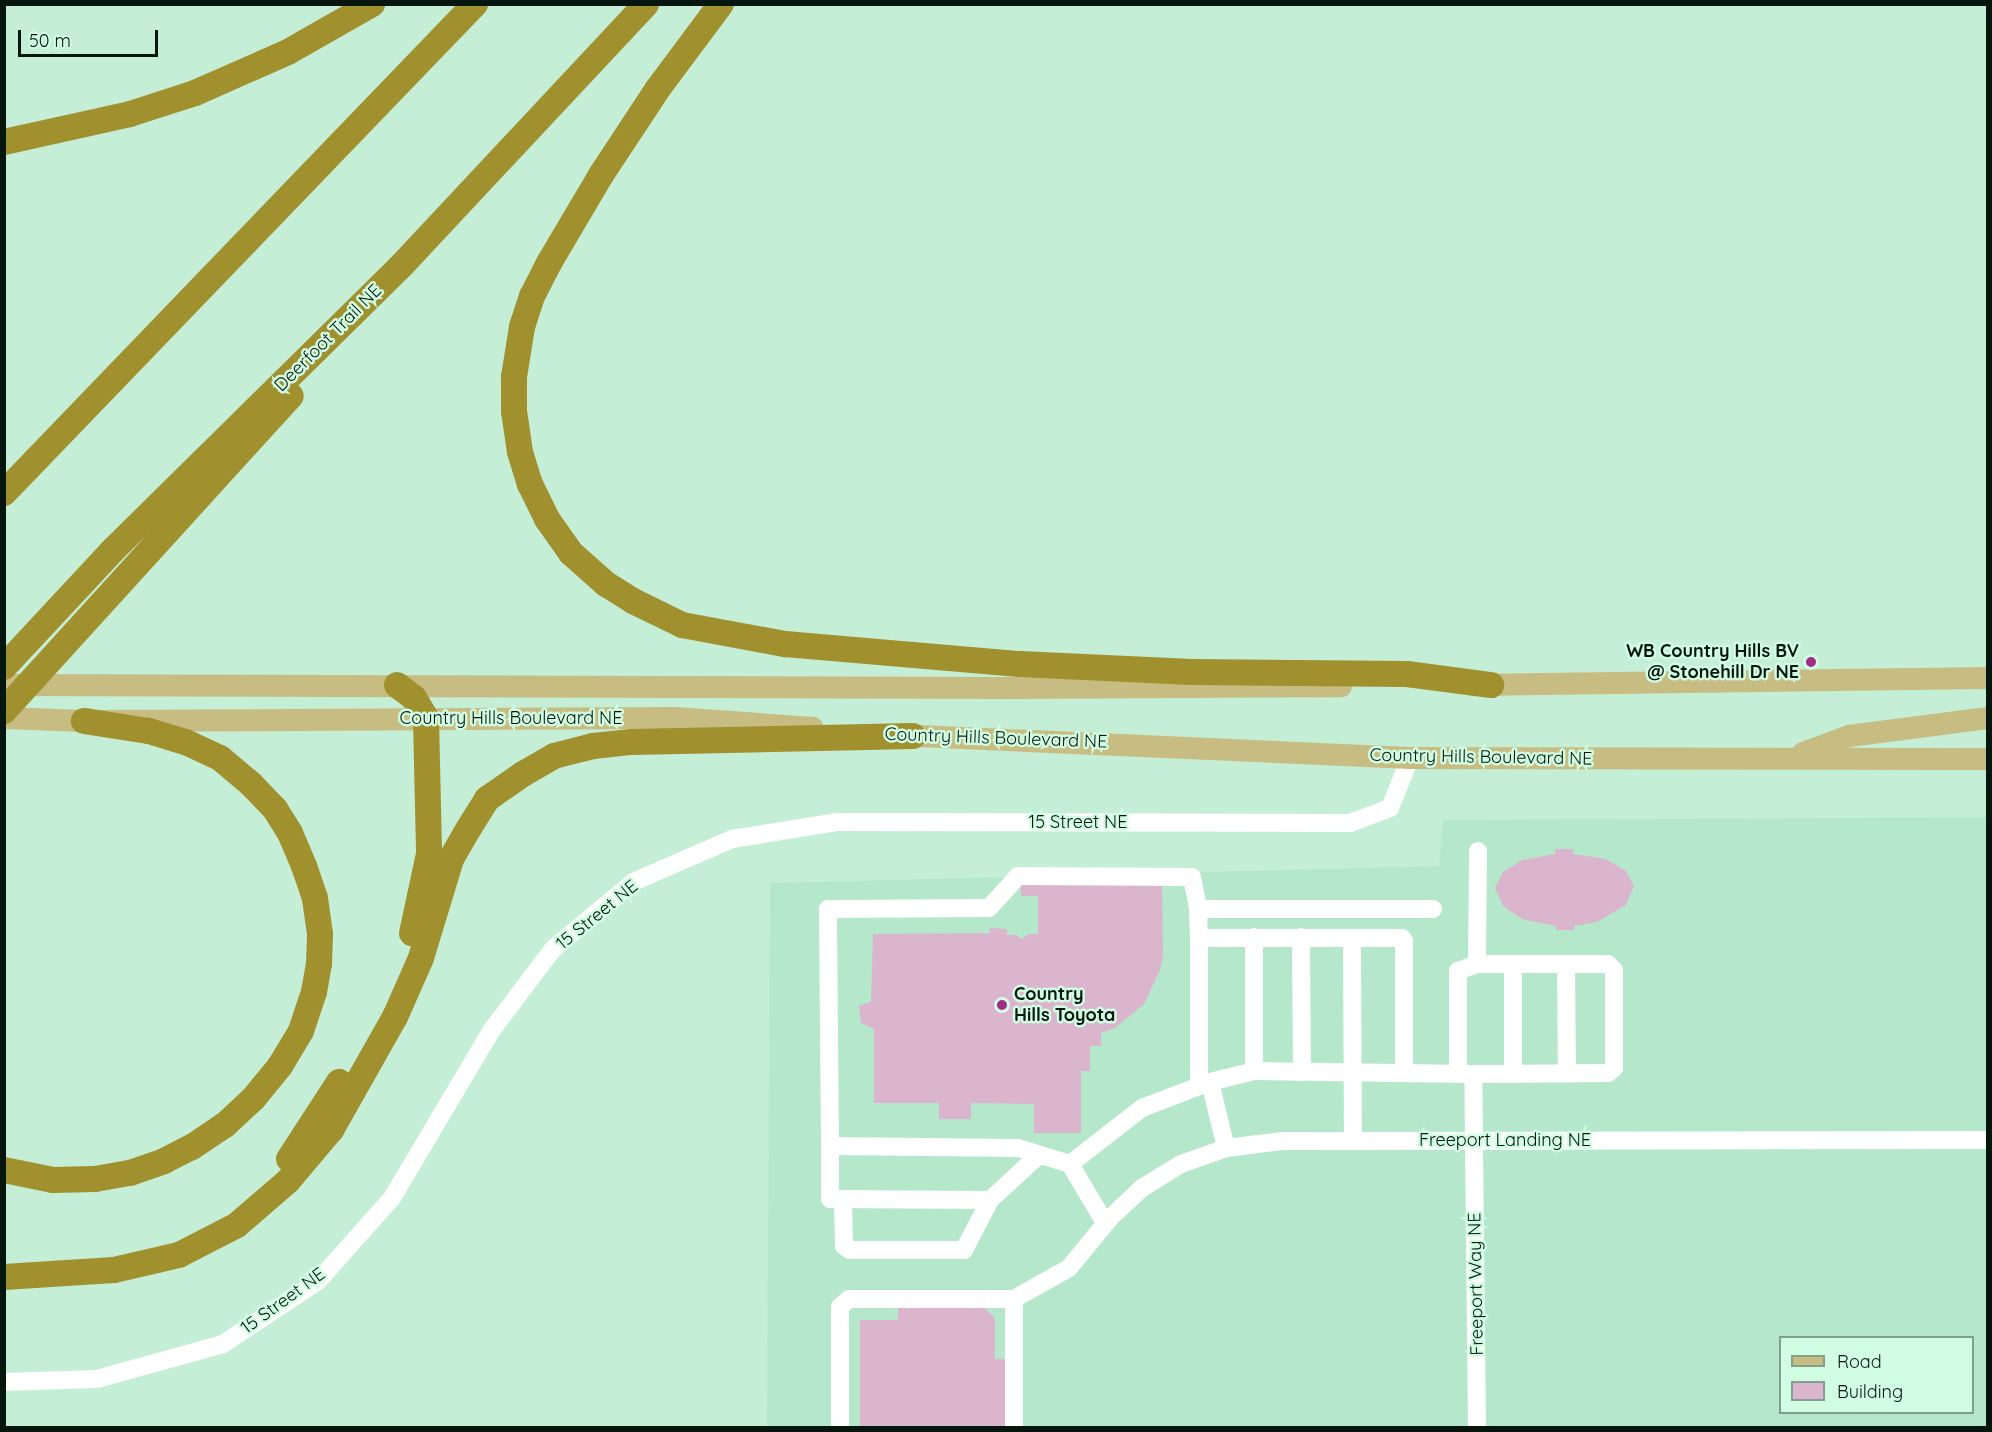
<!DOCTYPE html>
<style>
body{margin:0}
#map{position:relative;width:1992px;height:1432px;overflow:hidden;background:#c4efd6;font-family:Quicksand,sans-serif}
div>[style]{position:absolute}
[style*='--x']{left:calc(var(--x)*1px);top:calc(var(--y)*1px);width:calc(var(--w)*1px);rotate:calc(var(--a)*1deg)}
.built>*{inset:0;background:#b5e8ca}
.building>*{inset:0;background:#dbb4ce}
.minor>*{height:18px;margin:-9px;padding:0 9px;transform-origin:9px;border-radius:9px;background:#fff}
.major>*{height:22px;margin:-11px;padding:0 11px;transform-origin:11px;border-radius:11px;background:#c7bc82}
.highway>*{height:26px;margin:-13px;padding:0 13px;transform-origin:13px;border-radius:13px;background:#a1902e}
.dots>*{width:16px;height:16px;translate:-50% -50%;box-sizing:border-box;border:3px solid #d1fde3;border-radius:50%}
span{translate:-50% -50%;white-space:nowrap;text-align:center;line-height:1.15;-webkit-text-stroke:5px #d1fde3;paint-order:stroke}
.street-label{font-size:18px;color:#06150d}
.poi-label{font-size:18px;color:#06150d;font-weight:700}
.right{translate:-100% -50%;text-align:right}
.left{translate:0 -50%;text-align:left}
.frame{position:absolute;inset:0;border:6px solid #06150d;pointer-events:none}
.legend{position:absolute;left:1779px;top:1336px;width:195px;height:78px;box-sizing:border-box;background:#d1fde3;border:2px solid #80a08d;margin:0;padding:8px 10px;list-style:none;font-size:18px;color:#06150d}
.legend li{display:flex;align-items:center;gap:12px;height:30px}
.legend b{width:30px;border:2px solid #80a08d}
.scale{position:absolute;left:18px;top:30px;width:140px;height:27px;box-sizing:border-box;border:3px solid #06150d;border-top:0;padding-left:8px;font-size:18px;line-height:21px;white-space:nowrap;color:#06150d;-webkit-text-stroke:4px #d1fde3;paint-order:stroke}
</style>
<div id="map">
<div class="built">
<i style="clip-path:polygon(evenodd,1987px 817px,1987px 1427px,767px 1428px,770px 883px,1439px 866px,1443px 820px,1987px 817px,1780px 1338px,1972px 1338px,1972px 1412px,1780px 1412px,1780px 1338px)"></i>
</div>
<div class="building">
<i style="clip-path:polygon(1555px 849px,1573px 849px,1573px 854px,1606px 859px,1626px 871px,1634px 886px,1626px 905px,1597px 922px,1574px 926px,1574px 930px,1556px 930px,1556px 926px,1522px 919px,1503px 906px,1495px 888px,1503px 872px,1522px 860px,1555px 854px)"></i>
<i style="clip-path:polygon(1020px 878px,1162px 880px,1163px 956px,1160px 970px,1144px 1004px,1115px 1028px,1101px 1033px,1101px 1046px,1090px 1046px,1090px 1071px,1081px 1071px,1081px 1133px,1034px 1133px,1034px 1104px,971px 1103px,971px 1119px,939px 1119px,939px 1103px,874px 1103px,874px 1029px,861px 1023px,859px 1006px,871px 1002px,873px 934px,990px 933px,990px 928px,1007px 929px,1007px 935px,1017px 935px,1021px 939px,1029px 934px,1038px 934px,1038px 896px,1021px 896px)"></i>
<i style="clip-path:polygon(898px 1305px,981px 1305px,995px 1318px,995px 1359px,1009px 1359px,1009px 1428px,860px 1428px,860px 1320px,898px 1320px)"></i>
</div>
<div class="minor">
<i style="--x:1254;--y:937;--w:134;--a:90"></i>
<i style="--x:1301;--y:937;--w:135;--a:89.6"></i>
<i style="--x:1199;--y:938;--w:148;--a:90"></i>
<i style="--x:1352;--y:938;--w:153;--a:180"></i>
<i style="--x:1199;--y:938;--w:29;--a:-92"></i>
<i style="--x:1198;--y:909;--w:235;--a:0"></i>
<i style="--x:1513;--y:964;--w:110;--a:90"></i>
<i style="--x:1566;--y:964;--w:109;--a:89.5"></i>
<i style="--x:1458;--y:1074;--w:103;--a:-90"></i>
<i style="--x:1458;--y:971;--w:20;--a:-20"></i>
<i style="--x:1210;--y:1082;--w:68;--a:76.4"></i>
<i style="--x:1353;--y:1141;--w:203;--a:-90.3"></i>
<i style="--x:1352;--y:938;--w:50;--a:0"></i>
<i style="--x:1402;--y:938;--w:4;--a:56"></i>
<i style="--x:1404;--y:941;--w:132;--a:90"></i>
<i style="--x:830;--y:1146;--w:53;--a:90"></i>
<i style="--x:830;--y:1199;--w:160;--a:0.4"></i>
<i style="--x:990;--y:1200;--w:67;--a:-42.6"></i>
<i style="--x:1070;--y:1164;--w:54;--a:-162.9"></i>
<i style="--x:1018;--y:1148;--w:188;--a:-179.4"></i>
<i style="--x:830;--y:1146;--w:237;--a:-90.5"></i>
<i style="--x:828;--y:909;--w:161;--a:-0.4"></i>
<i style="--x:989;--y:908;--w:43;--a:-47.8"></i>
<i style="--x:1018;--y:876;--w:174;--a:0.3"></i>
<i style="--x:1192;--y:877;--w:33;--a:79"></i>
<i style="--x:843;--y:1199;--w:47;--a:88.8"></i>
<i style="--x:844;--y:1246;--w:7;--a:34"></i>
<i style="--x:850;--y:1250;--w:114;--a:0"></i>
<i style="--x:964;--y:1250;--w:56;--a:-62.5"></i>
<i style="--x:1105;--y:1223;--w:69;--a:-120.7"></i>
<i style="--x:1070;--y:1164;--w:91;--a:-37.9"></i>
<i style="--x:1142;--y:1108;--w:73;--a:-20.9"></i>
<i style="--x:1210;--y:1082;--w:45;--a:-14"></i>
<i style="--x:1254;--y:1071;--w:219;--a:0.8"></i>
<i style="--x:4;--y:1382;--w:93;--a:-1.8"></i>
<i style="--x:97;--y:1379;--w:131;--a:-15.5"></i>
<i style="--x:223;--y:1344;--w:114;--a:-33.6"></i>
<i style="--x:318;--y:1281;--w:111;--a:-48.3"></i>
<i style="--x:392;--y:1198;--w:194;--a:-59.3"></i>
<i style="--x:491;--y:1031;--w:103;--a:-52.9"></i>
<i style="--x:553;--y:949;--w:104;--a:-39.9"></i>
<i style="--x:633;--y:882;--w:108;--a:-23.5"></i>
<i style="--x:732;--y:839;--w:106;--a:-9.2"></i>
<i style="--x:837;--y:822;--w:513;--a:0.11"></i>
<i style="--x:1350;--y:823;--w:43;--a:-20.6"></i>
<i style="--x:1390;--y:808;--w:54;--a:-68.2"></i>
<i style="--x:840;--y:1428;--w:121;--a:-90"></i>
<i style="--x:840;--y:1307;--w:12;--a:-42"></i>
<i style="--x:849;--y:1299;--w:165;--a:0"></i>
<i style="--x:1014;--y:1299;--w:63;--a:-29.4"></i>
<i style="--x:1069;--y:1268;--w:65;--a:-50.6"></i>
<i style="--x:1110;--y:1218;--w:44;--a:-43.2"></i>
<i style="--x:1142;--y:1188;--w:46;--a:-31.6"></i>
<i style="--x:1181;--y:1164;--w:48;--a:-19.6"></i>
<i style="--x:1226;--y:1148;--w:56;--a:-7.1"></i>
<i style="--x:1282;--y:1141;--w:706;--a:-0.08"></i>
<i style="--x:1014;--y:1428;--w:129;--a:-90"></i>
<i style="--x:1477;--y:1428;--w:354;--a:-90.6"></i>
<i style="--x:1473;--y:1074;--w:135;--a:-0.4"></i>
<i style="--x:1608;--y:1073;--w:8;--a:-40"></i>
<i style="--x:1614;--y:1068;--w:98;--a:-90"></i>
<i style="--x:1614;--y:970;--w:8;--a:-135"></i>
<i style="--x:1608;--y:964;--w:131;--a:180"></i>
<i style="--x:1477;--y:964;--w:113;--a:-89.5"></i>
</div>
<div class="major">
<i style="--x:4;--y:685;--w:1002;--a:0.17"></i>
<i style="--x:1006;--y:688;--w:335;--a:-0.3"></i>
<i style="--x:1473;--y:685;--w:515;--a:-0.78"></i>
<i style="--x:4;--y:718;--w:80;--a:2.1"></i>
<i style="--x:84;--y:721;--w:591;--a:-0.29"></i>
<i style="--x:675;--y:718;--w:138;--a:4.1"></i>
<i style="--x:896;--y:735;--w:515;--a:2.56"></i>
<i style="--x:1410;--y:758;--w:578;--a:0.1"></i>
<i style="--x:1803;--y:753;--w:49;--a:-20.3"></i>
<i style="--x:1849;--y:736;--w:140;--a:-7.4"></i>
</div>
<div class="highway">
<i style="--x:721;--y:4;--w:107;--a:126.7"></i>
<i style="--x:657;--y:90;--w:102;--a:123.4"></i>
<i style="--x:601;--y:175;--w:102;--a:120.6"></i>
<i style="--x:549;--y:263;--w:37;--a:117"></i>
<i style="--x:532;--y:296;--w:33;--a:108"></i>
<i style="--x:522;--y:327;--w:51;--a:99.1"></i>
<i style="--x:514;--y:377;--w:34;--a:90"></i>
<i style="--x:514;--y:411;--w:41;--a:81.7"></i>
<i style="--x:520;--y:452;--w:34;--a:73"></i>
<i style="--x:530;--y:484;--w:39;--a:64"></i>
<i style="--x:547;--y:519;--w:42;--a:54.8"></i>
<i style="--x:571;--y:553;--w:47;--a:41.5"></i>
<i style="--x:606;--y:584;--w:32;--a:32"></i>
<i style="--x:633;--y:601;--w:55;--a:26.1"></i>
<i style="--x:682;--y:625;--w:105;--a:10.5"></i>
<i style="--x:785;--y:644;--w:236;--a:4.9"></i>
<i style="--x:1020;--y:664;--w:172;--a:2.7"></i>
<i style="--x:1192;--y:672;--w:215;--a:0.5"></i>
<i style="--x:1407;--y:674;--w:85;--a:7.5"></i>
<i style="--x:4;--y:142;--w:129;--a:-12.5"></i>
<i style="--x:130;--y:114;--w:68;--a:-17.9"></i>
<i style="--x:195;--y:93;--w:102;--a:-23.8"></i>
<i style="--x:288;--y:52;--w:97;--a:-29.7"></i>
<i style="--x:4;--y:493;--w:679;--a:-46.07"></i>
<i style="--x:4;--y:667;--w:158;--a:-47"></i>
<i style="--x:112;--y:551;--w:407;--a:-44.6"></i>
<i style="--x:402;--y:265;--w:357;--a:-46.9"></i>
<i style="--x:397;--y:685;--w:21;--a:37"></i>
<i style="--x:414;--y:698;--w:23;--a:59"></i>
<i style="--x:426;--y:718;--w:136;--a:88.7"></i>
<i style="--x:429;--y:854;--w:81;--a:102.1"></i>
<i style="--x:4;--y:711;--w:426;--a:-47.7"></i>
<i style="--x:289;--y:1159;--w:92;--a:-57"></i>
<i style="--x:4;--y:1170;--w:50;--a:11.5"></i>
<i style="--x:53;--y:1180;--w:42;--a:-1.4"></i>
<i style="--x:95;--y:1179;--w:36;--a:-10"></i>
<i style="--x:130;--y:1173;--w:36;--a:-19"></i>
<i style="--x:164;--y:1161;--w:31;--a:-27"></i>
<i style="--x:192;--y:1147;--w:40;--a:-34"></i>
<i style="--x:225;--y:1125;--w:38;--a:-43"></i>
<i style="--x:253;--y:1099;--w:43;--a:-50.7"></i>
<i style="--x:280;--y:1066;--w:41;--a:-59"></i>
<i style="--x:301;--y:1031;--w:41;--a:-71.6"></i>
<i style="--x:314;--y:992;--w:28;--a:-80"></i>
<i style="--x:319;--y:964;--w:30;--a:-88"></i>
<i style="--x:320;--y:934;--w:36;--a:-98"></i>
<i style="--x:315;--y:898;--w:34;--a:-109"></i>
<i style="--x:304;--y:866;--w:36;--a:-113"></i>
<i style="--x:290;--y:833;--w:28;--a:-122"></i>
<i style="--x:275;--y:809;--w:35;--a:-134"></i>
<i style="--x:251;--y:784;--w:40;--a:-140"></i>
<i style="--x:220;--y:758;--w:38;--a:-155"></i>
<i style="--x:185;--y:742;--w:39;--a:-163"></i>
<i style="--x:148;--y:731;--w:65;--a:-171.1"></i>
<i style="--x:4;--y:1277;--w:110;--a:-3.6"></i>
<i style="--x:114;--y:1270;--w:67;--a:-13"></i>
<i style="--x:179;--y:1255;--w:65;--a:-27.3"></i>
<i style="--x:237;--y:1225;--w:67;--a:-40.8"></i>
<i style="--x:288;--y:1181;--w:67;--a:-49.9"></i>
<i style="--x:331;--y:1130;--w:130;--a:-60.5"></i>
<i style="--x:395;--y:1017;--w:64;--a:-66.2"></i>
<i style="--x:421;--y:958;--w:103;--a:-73.1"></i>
<i style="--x:451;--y:859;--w:36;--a:-60"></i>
<i style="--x:469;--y:828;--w:34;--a:-58"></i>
<i style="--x:487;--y:799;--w:44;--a:-34.8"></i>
<i style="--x:523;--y:774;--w:36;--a:-30"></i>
<i style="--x:554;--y:756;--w:40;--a:-14.4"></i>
<i style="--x:593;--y:746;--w:39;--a:-6"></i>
<i style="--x:632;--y:742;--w:281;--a:-1.2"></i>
</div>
<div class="dots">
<i style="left:1811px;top:662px;background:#a22d87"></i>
<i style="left:1002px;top:1005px;background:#a22d87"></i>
</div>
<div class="street-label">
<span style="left:328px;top:338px;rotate:-45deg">Deerfoot Trail NE</span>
<span style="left:511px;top:718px">Country Hills Boulevard NE</span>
<span style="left:996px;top:738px;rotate:2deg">Country Hills Boulevard NE</span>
<span style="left:1481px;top:757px;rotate:1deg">Country Hills Boulevard NE</span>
<span style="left:1078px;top:822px">15 Street NE</span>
<span style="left:597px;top:915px;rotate:-39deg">15 Street NE</span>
<span style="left:1505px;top:1140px">Freeport Landing NE</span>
<span style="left:1476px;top:1284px;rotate:-91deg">Freeport Way NE</span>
<span style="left:283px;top:1301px;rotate:-36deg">15 Street NE</span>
</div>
<div class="poi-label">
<span class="right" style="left:1799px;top:662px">WB Country Hills BV<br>@ Stonehill Dr NE</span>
<span class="left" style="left:1014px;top:1005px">Country<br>Hills Toyota</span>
</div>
<div class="frame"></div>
<ul class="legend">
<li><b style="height:8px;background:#c7bc82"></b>Road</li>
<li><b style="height:16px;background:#dbb4ce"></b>Building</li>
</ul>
<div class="scale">50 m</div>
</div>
